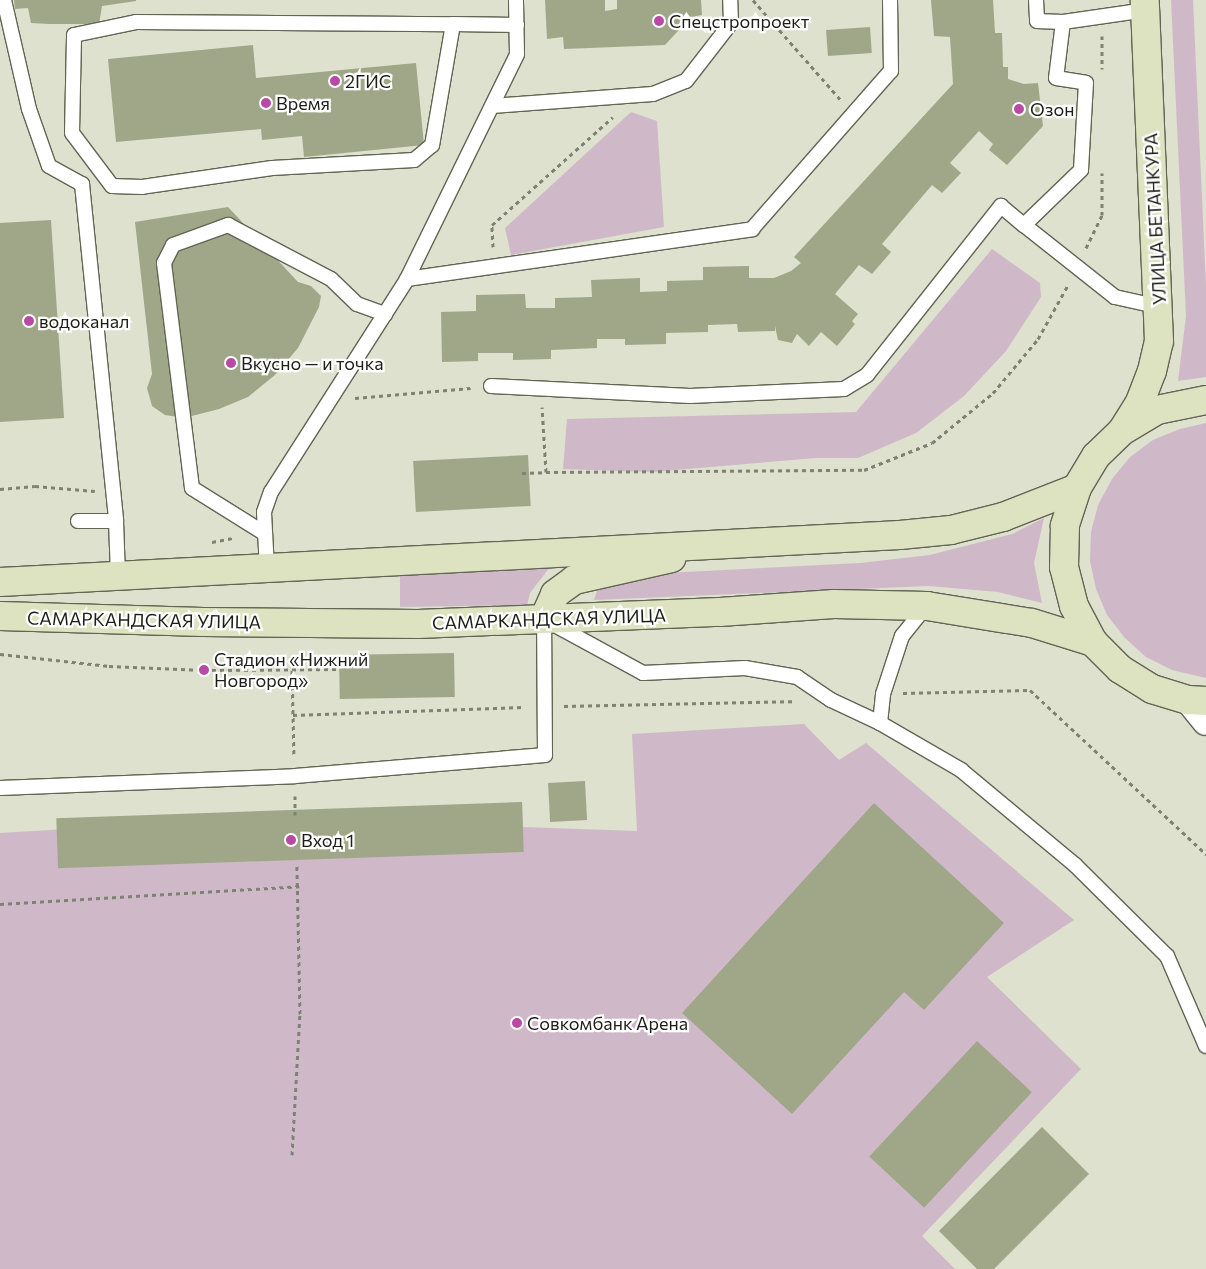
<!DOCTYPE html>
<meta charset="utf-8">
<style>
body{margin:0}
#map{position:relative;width:1206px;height:1269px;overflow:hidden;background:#dde1cd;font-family:Commissioner,sans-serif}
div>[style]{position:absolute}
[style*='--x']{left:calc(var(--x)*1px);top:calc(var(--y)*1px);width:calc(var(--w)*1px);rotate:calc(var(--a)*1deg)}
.green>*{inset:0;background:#cfb9c9}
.building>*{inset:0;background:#a0a789;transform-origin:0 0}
.path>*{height:3px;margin-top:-1.5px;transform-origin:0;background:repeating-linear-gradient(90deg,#7e8173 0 4px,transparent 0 8px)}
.roads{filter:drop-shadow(1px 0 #616553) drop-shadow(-1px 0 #616553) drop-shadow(0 1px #616553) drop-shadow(0 -1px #616553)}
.lane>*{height:14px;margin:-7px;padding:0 7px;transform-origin:7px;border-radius:7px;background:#fff}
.street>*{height:26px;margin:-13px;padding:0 13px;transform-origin:13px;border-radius:13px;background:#fff}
.secondary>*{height:28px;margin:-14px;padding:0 14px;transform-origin:14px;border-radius:14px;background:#dde2c0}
.dots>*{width:14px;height:14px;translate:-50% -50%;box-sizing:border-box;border:2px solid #fff;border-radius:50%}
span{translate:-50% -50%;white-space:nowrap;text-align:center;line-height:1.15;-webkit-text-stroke:4.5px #fff;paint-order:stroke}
.poi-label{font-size:18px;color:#1d1e17}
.left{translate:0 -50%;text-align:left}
.street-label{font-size:18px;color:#1d1e17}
</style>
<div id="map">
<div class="green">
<i style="clip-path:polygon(1171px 0,1193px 0,1206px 286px,1206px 377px,1178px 381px,1186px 316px)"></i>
<i style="clip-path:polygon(631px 112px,657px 121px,664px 227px,511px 255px,505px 228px)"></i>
<i style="clip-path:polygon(992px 249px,1040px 283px,1041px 297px,1006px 351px,964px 396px,916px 433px,858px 458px,816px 458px,652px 472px,563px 469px,567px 419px,856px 412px)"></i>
<i style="clip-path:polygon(1206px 423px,1206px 678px,1172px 670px,1146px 657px,1125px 638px,1107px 615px,1096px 589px,1090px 561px,1091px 532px,1098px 505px,1112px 479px,1130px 457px,1153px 440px,1180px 429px)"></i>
<i style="clip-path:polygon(1044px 518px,1034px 563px,1042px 603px,998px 592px,928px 586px,594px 600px,598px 588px,625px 575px,860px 563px,930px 555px,1012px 534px)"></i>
<i style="clip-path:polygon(550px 567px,530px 593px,527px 605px,400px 607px,400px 573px)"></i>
<i style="clip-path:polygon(804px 724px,839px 760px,866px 743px,1074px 920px,987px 977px,1081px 1069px,922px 1236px,955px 1269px,0 1269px,0 833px,522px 802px,523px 827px,637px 831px,632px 734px)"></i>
</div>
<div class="building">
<i style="clip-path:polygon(14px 0,136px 0,136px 1px,102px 6px,99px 24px,49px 24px,31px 23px,28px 8px,15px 9px)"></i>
<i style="clip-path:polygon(545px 0,605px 0,605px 11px,617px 9px,617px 0,701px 0,702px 15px,691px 17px,665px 45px,564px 49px,563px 37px,547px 39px)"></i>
<i style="clip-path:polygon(931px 0,993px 0,995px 33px,1002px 33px,1003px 67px,1008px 67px,1008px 79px,1024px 84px,1038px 83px,1043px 126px,1007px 165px,989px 150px,993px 144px,979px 131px,950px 163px,961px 173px,942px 193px,932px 185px,882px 244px,891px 252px,872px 274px,859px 265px,835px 294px,858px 314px,852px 321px,855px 324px,837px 346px,821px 332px,809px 346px,797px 334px,792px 343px,778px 340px,775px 326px,775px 331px,738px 332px,737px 324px,708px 325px,708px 332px,666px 333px,666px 344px,625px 345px,625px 339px,597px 339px,597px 348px,551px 350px,551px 359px,513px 360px,513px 353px,478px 353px,478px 361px,442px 362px,441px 312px,476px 311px,476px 295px,525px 294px,526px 308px,555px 308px,555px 298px,592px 297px,591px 280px,640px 278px,640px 292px,667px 291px,667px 281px,703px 280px,703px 267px,749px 266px,749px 278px,774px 278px,791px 271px,801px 263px,794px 257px,953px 84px,950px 37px,934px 36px)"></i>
<i style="left:870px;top:27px;width:26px;height:44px;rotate:86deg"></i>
<i style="clip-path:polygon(253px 45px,256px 78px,416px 63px,424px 145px,304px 157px,302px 136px,262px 140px,261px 129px,116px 142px,108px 59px)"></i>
<i style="clip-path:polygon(228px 207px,298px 282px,311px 286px,321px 296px,319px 307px,298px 348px,275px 375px,248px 397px,219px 409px,184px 418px,165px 415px,152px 406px,147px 388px,152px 374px,135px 222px)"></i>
<i style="clip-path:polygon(51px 220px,64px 418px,0 422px,0 223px)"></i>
<i style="left:528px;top:455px;width:51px;height:115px;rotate:87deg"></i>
<i style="left:454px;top:653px;width:44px;height:115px;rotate:89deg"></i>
<i style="left:585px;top:781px;width:39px;height:37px;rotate:87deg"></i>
<i style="left:522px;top:802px;width:50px;height:466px;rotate:88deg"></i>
<i style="clip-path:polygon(874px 803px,1004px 923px,924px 1010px,904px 992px,792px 1114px,682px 1013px)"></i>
<i style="left:977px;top:1041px;width:75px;height:158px;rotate:43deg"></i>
<i style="clip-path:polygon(1042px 1127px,1089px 1174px,994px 1269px,977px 1269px,939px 1231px)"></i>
</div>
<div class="path">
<i style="--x:753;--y:0;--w:132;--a:48.7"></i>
<i style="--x:1102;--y:36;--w:33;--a:90"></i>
<i style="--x:493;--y:247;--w:22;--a:-93"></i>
<i style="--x:492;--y:225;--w:162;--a:-41.8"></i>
<i style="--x:1086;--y:248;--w:37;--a:-64"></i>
<i style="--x:1102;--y:215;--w:42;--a:-90"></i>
<i style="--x:355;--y:398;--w:116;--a:-4.9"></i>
<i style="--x:546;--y:472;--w:318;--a:-0.4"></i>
<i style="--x:864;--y:470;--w:73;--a:-21.7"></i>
<i style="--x:932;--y:443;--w:79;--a:-39.3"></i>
<i style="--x:993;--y:393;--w:70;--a:-50.2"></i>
<i style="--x:1038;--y:339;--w:62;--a:-60.9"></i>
<i style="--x:522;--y:473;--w:24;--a:-2"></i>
<i style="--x:546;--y:472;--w:65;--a:-93.5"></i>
<i style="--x:0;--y:489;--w:35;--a:-5"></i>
<i style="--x:35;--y:486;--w:60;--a:4.8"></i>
<i style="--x:212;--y:542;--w:21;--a:-11"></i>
<i style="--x:0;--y:654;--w:110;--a:6.3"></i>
<i style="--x:109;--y:666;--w:95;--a:2.4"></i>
<i style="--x:204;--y:670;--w:135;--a:-0.4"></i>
<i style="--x:292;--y:670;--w:87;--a:88.7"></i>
<i style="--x:903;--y:693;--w:127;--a:-1.4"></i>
<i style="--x:1030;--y:690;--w:241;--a:43"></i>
<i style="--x:564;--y:706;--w:231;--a:-1.2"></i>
<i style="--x:293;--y:715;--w:232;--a:-2"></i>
<i style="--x:295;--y:796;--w:19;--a:90"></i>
<i style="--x:0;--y:904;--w:300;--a:-3.4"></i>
<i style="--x:292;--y:1155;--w:141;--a:-86.8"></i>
<i style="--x:300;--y:1014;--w:149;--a:-91.2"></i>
</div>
<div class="roads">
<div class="lane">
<i style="--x:4;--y:0;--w:112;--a:77.1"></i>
<i style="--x:29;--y:109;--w:60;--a:70.7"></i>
<i style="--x:49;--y:166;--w:38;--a:29"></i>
<i style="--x:82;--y:184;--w:339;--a:84.2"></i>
<i style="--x:116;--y:521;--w:54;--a:87.9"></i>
<i style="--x:1036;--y:0;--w:21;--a:87"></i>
<i style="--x:1037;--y:21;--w:26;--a:2"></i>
<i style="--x:1063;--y:22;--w:56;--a:97.1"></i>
<i style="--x:1056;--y:78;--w:30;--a:9"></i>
<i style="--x:1086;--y:83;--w:87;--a:93.3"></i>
<i style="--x:1081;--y:170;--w:79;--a:136"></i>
<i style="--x:1024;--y:225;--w:116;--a:38.4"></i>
<i style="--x:1115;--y:297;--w:46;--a:12.5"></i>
<i style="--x:1063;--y:22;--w:84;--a:-8.2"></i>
<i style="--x:453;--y:24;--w:123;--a:99.8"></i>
<i style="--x:432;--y:145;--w:23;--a:140"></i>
<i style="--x:414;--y:160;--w:142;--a:176.8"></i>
<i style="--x:272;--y:168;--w:131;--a:171.7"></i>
<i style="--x:142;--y:187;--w:30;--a:-178"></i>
<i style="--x:112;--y:186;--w:66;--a:-127"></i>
<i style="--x:72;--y:133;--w:98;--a:-88.8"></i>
<i style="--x:74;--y:35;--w:63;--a:-11.8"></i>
<i style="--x:136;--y:22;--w:317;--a:0.4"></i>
<i style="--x:453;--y:24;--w:64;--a:0.9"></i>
<i style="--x:492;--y:106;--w:161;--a:-4.3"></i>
<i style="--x:653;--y:94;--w:35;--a:-22"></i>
<i style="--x:686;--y:81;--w:73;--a:-52.2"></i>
<i style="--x:731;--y:23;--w:23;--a:-92"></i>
<i style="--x:407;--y:279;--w:250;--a:-63.9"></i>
<i style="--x:517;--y:54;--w:54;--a:-91.1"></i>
<i style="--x:491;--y:386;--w:199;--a:2.9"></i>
<i style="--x:690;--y:396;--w:154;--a:-2.6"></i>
<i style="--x:844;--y:389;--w:27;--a:-31"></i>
<i style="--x:867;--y:375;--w:216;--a:-51.6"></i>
<i style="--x:1001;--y:206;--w:30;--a:40"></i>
<i style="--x:78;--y:521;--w:38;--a:0"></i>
<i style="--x:264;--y:533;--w:85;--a:-148"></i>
<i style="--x:192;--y:488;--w:227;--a:-97.1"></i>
<i style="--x:164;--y:263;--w:20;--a:-63"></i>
<i style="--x:173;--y:245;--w:59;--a:-20"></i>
<i style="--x:228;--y:225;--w:116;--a:27.7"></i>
<i style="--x:331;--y:279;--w:36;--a:44"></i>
<i style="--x:357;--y:304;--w:30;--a:20"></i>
<i style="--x:267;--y:568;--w:56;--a:-93.1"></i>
<i style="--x:264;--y:512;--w:21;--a:-71"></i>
<i style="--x:271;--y:492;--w:253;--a:-57.4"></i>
<i style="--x:407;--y:279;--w:349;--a:-8.2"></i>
<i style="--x:752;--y:229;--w:210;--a:-48.7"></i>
<i style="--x:891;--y:71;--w:71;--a:-90.8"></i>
<i style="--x:880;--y:723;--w:29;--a:-84"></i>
<i style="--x:883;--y:694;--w:61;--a:-71.9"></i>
<i style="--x:902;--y:636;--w:38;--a:-51"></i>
<i style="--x:0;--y:788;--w:295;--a:-2.3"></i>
<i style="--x:295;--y:776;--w:251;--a:-4.8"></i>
<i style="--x:545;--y:755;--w:136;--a:-90.4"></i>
<i style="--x:544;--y:619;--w:113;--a:28.6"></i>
<i style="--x:643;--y:673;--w:102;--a:-2.8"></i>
<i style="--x:745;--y:668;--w:53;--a:9.8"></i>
<i style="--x:797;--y:677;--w:41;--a:34.1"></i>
<i style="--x:831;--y:700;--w:54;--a:25.1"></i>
<i style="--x:880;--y:723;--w:94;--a:30.1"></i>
<i style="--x:961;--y:770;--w:148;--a:39.8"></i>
<i style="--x:1075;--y:865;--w:129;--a:44.7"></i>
<i style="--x:1167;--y:956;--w:98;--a:66.6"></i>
</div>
<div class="street">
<i style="--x:1188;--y:700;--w:28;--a:51"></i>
</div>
<div class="secondary">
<i style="--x:1206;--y:400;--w:50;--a:168.5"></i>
<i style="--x:1157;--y:410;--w:41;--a:149"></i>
<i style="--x:1122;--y:431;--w:36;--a:136"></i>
<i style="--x:1096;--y:456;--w:37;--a:121"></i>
<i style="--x:1077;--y:488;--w:40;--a:108"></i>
<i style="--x:1065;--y:526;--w:41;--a:91.4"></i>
<i style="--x:1064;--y:567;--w:40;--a:75.6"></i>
<i style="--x:1074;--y:606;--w:41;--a:62.2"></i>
<i style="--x:1093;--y:642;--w:38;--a:45"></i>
<i style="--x:1120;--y:669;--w:38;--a:32"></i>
<i style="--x:1152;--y:689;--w:38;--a:17"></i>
<i style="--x:1188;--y:700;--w:18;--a:3"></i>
<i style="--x:1124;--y:428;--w:31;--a:-58"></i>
<i style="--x:1140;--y:402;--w:33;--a:-69"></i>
<i style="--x:1152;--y:371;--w:31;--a:-77"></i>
<i style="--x:1159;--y:341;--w:341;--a:-92.4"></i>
<i style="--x:0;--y:582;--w:901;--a:-2.99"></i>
<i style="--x:900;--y:535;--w:51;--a:-5.6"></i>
<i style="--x:951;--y:530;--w:54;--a:-14"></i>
<i style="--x:1003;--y:517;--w:79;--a:-21.4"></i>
<i style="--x:0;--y:616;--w:203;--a:1.7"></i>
<i style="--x:203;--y:622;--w:215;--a:0.5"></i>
<i style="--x:418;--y:624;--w:302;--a:-2.3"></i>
<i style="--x:720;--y:612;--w:114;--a:-4"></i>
<i style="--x:834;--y:604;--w:93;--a:1.2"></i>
<i style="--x:927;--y:606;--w:106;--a:9.2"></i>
<i style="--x:1032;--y:623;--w:64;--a:17.3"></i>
<i style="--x:544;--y:619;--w:27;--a:-66"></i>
<i style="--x:555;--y:594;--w:24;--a:-36"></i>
<i style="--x:574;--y:580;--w:100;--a:-12.7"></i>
</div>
</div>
<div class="dots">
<i style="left:659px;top:21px;background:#b849a5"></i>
<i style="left:335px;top:81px;background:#b849a5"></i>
<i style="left:266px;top:103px;background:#b849a5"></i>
<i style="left:1019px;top:109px;background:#b849a5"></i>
<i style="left:29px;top:321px;background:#b849a5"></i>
<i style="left:231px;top:363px;background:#b849a5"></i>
<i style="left:204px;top:670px;background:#b849a5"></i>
<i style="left:291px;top:840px;background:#b849a5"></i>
<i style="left:517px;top:1023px;background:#b849a5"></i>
</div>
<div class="poi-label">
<span class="left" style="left:669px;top:21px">Спецстропроект</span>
<span class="left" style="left:345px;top:81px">2ГИС</span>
<span class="left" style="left:276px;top:103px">Время</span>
<span class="left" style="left:1030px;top:109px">Озон</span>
<span class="left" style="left:39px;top:321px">водоканал</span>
<span class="left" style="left:241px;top:363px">Вкусно — и точка</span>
<span class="left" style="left:214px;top:670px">Стадион «Нижний<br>Новгород»</span>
<span class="left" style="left:301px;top:840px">Вход 1</span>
<span class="left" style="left:527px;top:1023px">Совкомбанк Арена</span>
</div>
<div class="street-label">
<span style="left:1155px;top:219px;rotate:-93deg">УЛИЦА БЕТАНКУРА</span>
<span style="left:549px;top:619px;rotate:-2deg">САМАРКАНДСКАЯ УЛИЦА</span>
<span style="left:144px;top:620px;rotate:1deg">САМАРКАНДСКАЯ УЛИЦА</span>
</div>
</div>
